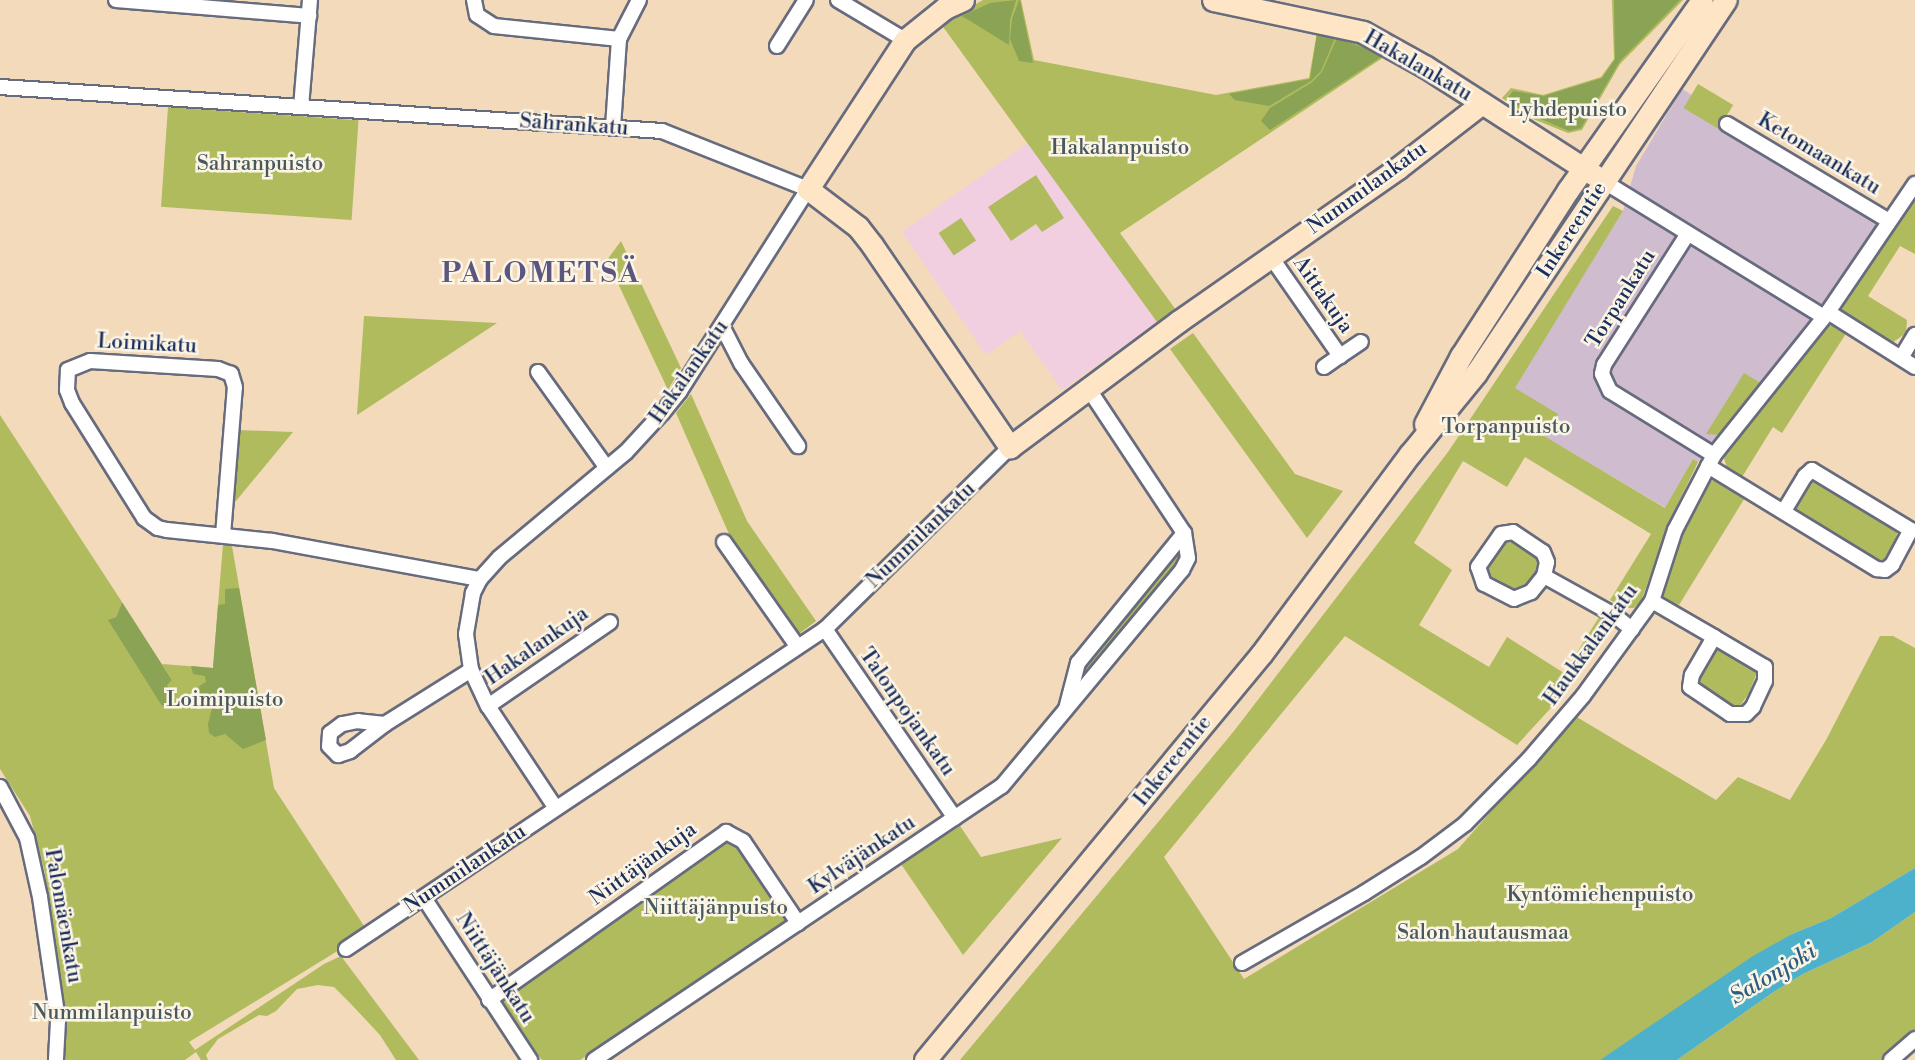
<!DOCTYPE html>
<meta charset="utf-8">
<style>
body{margin:0}
#map{position:relative;width:1915px;height:1060px;overflow:hidden;background:#f3daba;font-family:"Libre Bodoni",serif}
div>[style]{position:absolute}
[style*='--x']{left:calc(var(--x)*1px);top:calc(var(--y)*1px);width:calc(var(--w)*1px);rotate:calc(var(--a)*1deg)}
.built>*{inset:0;background:#f2cfe0}
.industrial>*{inset:0;background:#cfbdcf}
.green>*{inset:0;background:#afbb5d;transform-origin:0 0}
.forest>*{inset:0;background:#8ba354}
.water>*{inset:0;background:#4db1cc}
.roads{filter:drop-shadow(2px 0 #676b7e) drop-shadow(-2px 0 #676b7e) drop-shadow(0 2px #676b7e) drop-shadow(0 -2px #676b7e)}
.street>*{height:14px;margin:-7px;padding:0 7px;transform-origin:7px;border-radius:7px;background:#fff}
.secondary>*{height:21px;margin:-10.5px;padding:0 10.5px;transform-origin:10.5px;border-radius:10.5px;background:#fde5c5}
span{translate:-50% -50%;white-space:nowrap;text-align:center;line-height:1.15;-webkit-text-stroke:5px #fcf5e5;paint-order:stroke}
.street-label{font-size:21px;color:#1b2f5e}
.park-label{font-size:21px;color:#47595e}
.water-label{font-size:23px;color:#2c5c84;font-style:italic}
.district-label{font-size:28px;color:#5a567f;font-weight:700;letter-spacing:2px}
</style>
<div id="map">
<div class="built">
<i style="clip-path:polygon(1028px 143px,1157px 322px,1062px 390px,1020px 331px,986px 355px,902px 232px)"></i>
</div>
<div class="industrial">
<i style="clip-path:polygon(1682px 89px,1889px 213px,1808px 327px,1722px 435px,1698px 462px,1693px 459px,1666px 508px,1543px 436px,1514px 388px,1623px 211px,1636px 166px)"></i>
</div>
<div class="green">
<i style="clip-path:polygon(983px 0,1021px 0,1034px 60px,1216px 95px,1309px 78px,1317px 32px,1351px 40px,1387px 55px,1120px 233px,1176px 310px,1157px 322px,941px 24px)"></i>
<i style="clip-path:polygon(1612px 0,1683px 0,1620px 64px,1582px 130px,1568px 133px,1533px 119px,1502px 98px,1511px 88px,1543px 95px,1601px 77px,1614px 59px)"></i>
<i style="left:1698px;top:84px;width:41px;height:28px;rotate:31deg"></i>
<i style="left:168px;top:107px;width:191px;height:100px;rotate:4deg"></i>
<i style="clip-path:polygon(1036px 175px,1064px 218px,1042px 232px,1036px 224px,1011px 241px,988px 207px)"></i>
<i style="clip-path:polygon(1915px 196px,1915px 254px,1900px 246px,1868px 296px,1907px 320px,1906px 333px,1892px 343px,1840px 314px,1837px 309px)"></i>
<i style="clip-path:polygon(1613px 206px,1623px 211px,1515px 388px,1558px 414px,1544px 436px,1665px 508px,1693px 459px,1698px 462px,1674px 512px,1641px 601px,1634px 608px,1624px 608px,1610px 600px,1651px 534px,1525px 457px,1507px 487px,1463px 461px,1414px 543px,1452px 570px,1419px 625px,1489px 667px,1507px 637px,1564px 673px,1601px 614px,1610px 620px,1560px 698px,1517px 745px,1345px 636px,1164px 857px,1244px 979px,1458px 849px,1575px 716px,1716px 800px,1738px 777px,1790px 800px,1826px 740px,1880px 636px,1893px 636px,1915px 648px,1915px 868px,1831px 918px,1792px 934px,1600px 1060px,960px 1060px,1234px 731px,1448px 452px)"></i>
<i style="left:961px;top:218px;width:27px;height:27px;rotate:56deg"></i>
<i style="clip-path:polygon(621px 241px,681px 368px,668px 390px,607px 260px)"></i>
<i style="clip-path:polygon(364px 316px,497px 323px,357px 415px)"></i>
<i style="clip-path:polygon(1835px 325px,1847px 332px,1782px 433px,1773px 427px,1742px 477px,1727px 468px,1723px 455px,1819px 332px,1825px 326px)"></i>
<i style="clip-path:polygon(1193px 333px,1295px 474px,1343px 491px,1307px 538px,1170px 349px)"></i>
<i style="clip-path:polygon(1744px 373px,1764px 385px,1722px 435px,1706px 434px)"></i>
<i style="clip-path:polygon(691px 394px,747px 521px,816px 621px,799px 634px,729px 534px,676px 413px)"></i>
<i style="clip-path:polygon(0 415px,122px 602px,116px 617px,109px 620px,167px 684px,172px 680px,162px 664px,213px 668px,223px 544px,232px 546px,274px 788px,364px 926px,343px 942px,344px 947px,189px 1042px,195px 1050px,324px 964px,341px 956px,419px 1060px,396px 1060px,380px 1035px,351px 1004px,334px 987px,318px 985px,297px 989px,276px 1011px,267px 1016px,259px 1015px,218px 1039px,206px 1055px,208px 1060px,201px 1060px,196px 1052px,185px 1060px,64px 1060px,66px 1014px,44px 869px,30px 816px,0 769px)"></i>
<i style="clip-path:polygon(238px 430px,293px 432px,231px 507px)"></i>
<i style="clip-path:polygon(1812px 478px,1895px 525px,1897px 534px,1888px 558px,1880px 561px,1871px 559px,1795px 511px,1794px 506px)"></i>
<i style="clip-path:polygon(1715px 479px,1728px 482px,1746px 496px,1679px 605px,1663px 599px,1661px 591px,1684px 524px,1705px 485px)"></i>
<i style="clip-path:polygon(1184px 533px,1188px 558px,1065px 712px,1072px 677px)"></i>
<i style="clip-path:polygon(1510px 537px,1523px 542px,1541px 559px,1538px 569px,1524px 589px,1513px 592px,1488px 578px,1484px 571px,1486px 563px,1503px 539px)"></i>
<i style="clip-path:polygon(1719px 647px,1755px 668px,1756px 675px,1749px 693px,1740px 706px,1734px 708px,1698px 685px,1697px 678px,1713px 651px)"></i>
<i style="clip-path:polygon(960px 826px,981px 857px,1062px 838px,963px 955px,901px 864px)"></i>
<i style="clip-path:polygon(729px 839px,737px 842px,784px 913px,786px 920px,781px 926px,580px 1060px,542px 1060px,503px 1009px,501px 1001px,505px 995px)"></i>
<i style="clip-path:polygon(1915px 912px,1915px 1039px,1889px 1060px,1677px 1060px,1772px 993px,1803px 974px,1872px 942px)"></i>
</div>
<div class="forest">
<i style="clip-path:polygon(1016px 0,1010px 20px,1009px 45px,962px 16px,990px 3px)"></i>
<i style="clip-path:polygon(1019px 0,1020px 0,1033px 63px,1019px 61px,1010px 39px,1012px 19px)"></i>
<i style="clip-path:polygon(1614px 0,1680px 0,1620px 61px,1581px 128px,1569px 131px,1536px 117px,1507px 99px,1513px 91px,1544px 96px,1602px 78px,1615px 59px)"></i>
<i style="clip-path:polygon(1317px 34px,1335px 38px,1321px 71px,1311px 81px,1269px 106px,1235px 100px,1229px 94px,1310px 79px)"></i>
<i style="clip-path:polygon(1337px 38px,1384px 55px,1270px 130px,1261px 121px,1270px 108px,1311px 83px,1322px 72px)"></i>
<i style="clip-path:polygon(239px 588px,266px 740px,243px 749px,225px 734px,215px 737px,209px 733px,208px 724px,215px 696px,201px 698px,199px 686px,206px 682px,205px 676px,193px 674px,191px 666px,213px 668px,218px 605px,225px 604px,225px 589px)"></i>
<i style="clip-path:polygon(122px 602px,172px 680px,167px 685px,172px 699px,162px 706px,108px 620px,116px 617px)"></i>
</div>
<div class="water">
<i style="clip-path:polygon(1915px 868px,1915px 912px,1872px 942px,1803px 974px,1772px 993px,1677px 1060px,1600px 1060px,1753px 956px,1792px 934px,1831px 918px)"></i>
</div>
<div class="roads">
<div class="street">
<i style="--x:116;--y:0;--w:194;--a:4.7"></i>
<i style="--x:474;--y:0;--w:15;--a:79"></i>
<i style="--x:477;--y:15;--w:20;--a:33"></i>
<i style="--x:494;--y:26;--w:126;--a:5.9"></i>
<i style="--x:838;--y:0;--w:78;--a:30.8"></i>
<i style="--x:777;--y:46;--w:54;--a:-57.8"></i>
<i style="--x:0;--y:87;--w:663;--a:3.8"></i>
<i style="--x:662;--y:131;--w:157;--a:21.7"></i>
<i style="--x:808;--y:189;--w:239;--a:122.4"></i>
<i style="--x:680;--y:391;--w:28;--a:129"></i>
<i style="--x:662;--y:413;--w:53;--a:132.7"></i>
<i style="--x:626;--y:452;--w:165;--a:140.2"></i>
<i style="--x:499;--y:558;--w:28;--a:132"></i>
<i style="--x:480;--y:579;--w:16;--a:117"></i>
<i style="--x:473;--y:593;--w:42;--a:99.7"></i>
<i style="--x:466;--y:634;--w:36;--a:82"></i>
<i style="--x:471;--y:670;--w:40;--a:65"></i>
<i style="--x:488;--y:706;--w:121;--a:56.4"></i>
<i style="--x:301;--y:107;--w:107;--a:-85.2"></i>
<i style="--x:1727;--y:124;--w:189;--a:30.9"></i>
<i style="--x:613;--y:127;--w:88;--a:-86.1"></i>
<i style="--x:619;--y:39;--w:44;--a:-62.9"></i>
<i style="--x:1603;--y:181;--w:259;--a:31.6"></i>
<i style="--x:1687;--y:235;--w:154;--a:122.6"></i>
<i style="--x:1604;--y:365;--w:9;--a:103"></i>
<i style="--x:1602;--y:374;--w:19;--a:65"></i>
<i style="--x:1610;--y:391;--w:122;--a:31.6"></i>
<i style="--x:1271;--y:257;--w:121;--a:55.1"></i>
<i style="--x:1340;--y:356;--w:25;--a:-34"></i>
<i style="--x:1828;--y:312;--w:103;--a:32.3"></i>
<i style="--x:722;--y:326;--w:42;--a:62.8"></i>
<i style="--x:741;--y:363;--w:101;--a:55.5"></i>
<i style="--x:1901;--y:358;--w:27;--a:-59"></i>
<i style="--x:1324;--y:367;--w:19;--a:-35"></i>
<i style="--x:538;--y:372;--w:118;--a:54.3"></i>
<i style="--x:1708;--y:466;--w:198;--a:31.4"></i>
<i style="--x:1877;--y:569;--w:8;--a:7"></i>
<i style="--x:1885;--y:570;--w:9;--a:-36"></i>
<i style="--x:1892;--y:565;--w:40;--a:-62"></i>
<i style="--x:1911;--y:530;--w:116;--a:-148.8"></i>
<i style="--x:1812;--y:470;--w:9;--a:139"></i>
<i style="--x:1805;--y:476;--w:41;--a:121"></i>
<i style="--x:223;--y:535;--w:148;--a:-85.4"></i>
<i style="--x:235;--y:387;--w:14;--a:-107"></i>
<i style="--x:231;--y:374;--w:14;--a:-159"></i>
<i style="--x:218;--y:369;--w:128;--a:-176.4"></i>
<i style="--x:90;--y:361;--w:24;--a:158"></i>
<i style="--x:68;--y:370;--w:20;--a:93"></i>
<i style="--x:67;--y:390;--w:14;--a:69"></i>
<i style="--x:72;--y:403;--w:136;--a:57.9"></i>
<i style="--x:144;--y:518;--w:17;--a:36"></i>
<i style="--x:158;--y:528;--w:9;--a:13"></i>
<i style="--x:167;--y:530;--w:106;--a:6"></i>
<i style="--x:272;--y:541;--w:211;--a:10.4"></i>
<i style="--x:724;--y:542;--w:127;--a:54.9"></i>
<i style="--x:1544;--y:576;--w:21;--a:129"></i>
<i style="--x:1531;--y:592;--w:18;--a:158"></i>
<i style="--x:1514;--y:599;--w:34;--a:-153"></i>
<i style="--x:1484;--y:584;--w:18;--a:-109"></i>
<i style="--x:1478;--y:567;--w:40;--a:-55.1"></i>
<i style="--x:1501;--y:534;--w:12;--a:-9"></i>
<i style="--x:1513;--y:532;--w:36;--a:34"></i>
<i style="--x:1543;--y:552;--w:11;--a:68"></i>
<i style="--x:1547;--y:562;--w:14;--a:102"></i>
<i style="--x:1544;--y:576;--w:80;--a:29.1"></i>
<i style="--x:1614;--y:615;--w:23;--a:38"></i>
<i style="--x:1652;--y:601;--w:72;--a:30.1"></i>
<i style="--x:1714;--y:637;--w:59;--a:30.5"></i>
<i style="--x:1765;--y:667;--w:14;--a:90"></i>
<i style="--x:1765;--y:681;--w:29;--a:115"></i>
<i style="--x:1753;--y:707;--w:10;--a:135"></i>
<i style="--x:1746;--y:714;--w:16;--a:180"></i>
<i style="--x:1730;--y:714;--w:48;--a:-146"></i>
<i style="--x:1690;--y:687;--w:12;--a:-81"></i>
<i style="--x:1692;--y:675;--w:44;--a:-59.9"></i>
<i style="--x:825;--y:629;--w:229;--a:55.5"></i>
<i style="--x:488;--y:706;--w:148;--a:-34.5"></i>
<i style="--x:1066;--y:709;--w:48;--a:-75.4"></i>
<i style="--x:1078;--y:663;--w:168;--a:-50.8"></i>
<i style="--x:385;--y:724;--w:27;--a:-174"></i>
<i style="--x:358;--y:721;--w:16;--a:169"></i>
<i style="--x:342;--y:724;--w:15;--a:143"></i>
<i style="--x:330;--y:733;--w:13;--a:94"></i>
<i style="--x:329;--y:746;--w:13;--a:45"></i>
<i style="--x:338;--y:755;--w:13;--a:-18"></i>
<i style="--x:350;--y:751;--w:44;--a:-37.6"></i>
<i style="--x:385;--y:724;--w:102;--a:-32.1"></i>
<i style="--x:0;--y:787;--w:58;--a:62.1"></i>
<i style="--x:27;--y:838;--w:60;--a:77.6"></i>
<i style="--x:40;--y:897;--w:125;--a:81.7"></i>
<i style="--x:58;--y:1021;--w:39;--a:93"></i>
<i style="--x:424;--y:898;--w:194;--a:56.8"></i>
<i style="--x:346;--y:949;--w:576;--a:-33.75"></i>
<i style="--x:825;--y:629;--w:260;--a:-44.5"></i>
<i style="--x:1242;--y:963;--w:141;--a:-29.8"></i>
<i style="--x:1364;--y:893;--w:67;--a:-32.3"></i>
<i style="--x:1421;--y:857;--w:55;--a:-36.9"></i>
<i style="--x:1465;--y:824;--w:91;--a:-45.4"></i>
<i style="--x:1529;--y:759;--w:83;--a:-49.4"></i>
<i style="--x:1583;--y:696;--w:117;--a:-54"></i>
<i style="--x:1652;--y:601;--w:75;--a:-72.1"></i>
<i style="--x:1675;--y:530;--w:85;--a:-62.5"></i>
<i style="--x:1714;--y:455;--w:183;--a:-51.4"></i>
<i style="--x:1828;--y:312;--w:155;--a:-55.8"></i>
<i style="--x:489;--y:1000;--w:291;--a:-35.3"></i>
<i style="--x:726;--y:832;--w:19;--a:28"></i>
<i style="--x:743;--y:841;--w:99;--a:56.1"></i>
<i style="--x:594;--y:1060;--w:491;--a:-33.9"></i>
<i style="--x:1002;--y:786;--w:281;--a:-50.2"></i>
<i style="--x:1182;--y:570;--w:13;--a:-63"></i>
<i style="--x:1188;--y:558;--w:25;--a:-99"></i>
<i style="--x:1184;--y:533;--w:174;--a:-123.5"></i>
<i style="--x:1891;--y:1060;--w:32;--a:-41"></i>
</div>
<div class="secondary">
<i style="--x:963;--y:0;--w:20;--a:156"></i>
<i style="--x:945;--y:8;--w:51;--a:141.3"></i>
<i style="--x:905;--y:40;--w:178;--a:123.1"></i>
<i style="--x:808;--y:189;--w:63;--a:37.2"></i>
<i style="--x:858;--y:227;--w:23;--a:52"></i>
<i style="--x:872;--y:245;--w:245;--a:55.7"></i>
<i style="--x:1010;--y:447;--w:211;--a:-36.7"></i>
<i style="--x:1179;--y:321;--w:267;--a:-34.9"></i>
<i style="--x:1398;--y:168;--w:106;--a:-37.7"></i>
<i style="--x:1213;--y:0;--w:153;--a:12"></i>
<i style="--x:1363;--y:32;--w:72;--a:29.1"></i>
<i style="--x:1426;--y:67;--w:200;--a:32.7"></i>
<i style="--x:1425;--y:424;--w:77;--a:-62.1"></i>
<i style="--x:1461;--y:356;--w:197;--a:-57.2"></i>
<i style="--x:1568;--y:190;--w:232;--a:-54.8"></i>
<i style="--x:925;--y:1060;--w:528;--a:-50.37"></i>
<i style="--x:1262;--y:653;--w:248;--a:-53.4"></i>
<i style="--x:1410;--y:454;--w:104;--a:-50.8"></i>
<i style="--x:1476;--y:373;--w:449;--a:-56.2"></i>
</div>
</div>
<div class="street-label">
<span style="left:1418px;top:66px;rotate:30deg">Hakalankatu</span>
<span style="left:574px;top:125px;rotate:4deg">Sahrankatu</span>
<span style="left:1819px;top:154px;rotate:31deg">Ketomaankatu</span>
<span style="left:1367px;top:188px;rotate:-36deg">Nummilankatu</span>
<span style="left:1572px;top:230px;rotate:-57deg">Inkereentie</span>
<span style="left:1323px;top:295px;rotate:55deg">Aittakuja</span>
<span style="left:1621px;top:299px;rotate:-58deg">Torpankatu</span>
<span style="left:147px;top:344px;rotate:3deg">Loimikatu</span>
<span style="left:689px;top:372px;rotate:-55deg">Hakalankatu</span>
<span style="left:921px;top:535px;rotate:-44deg">Nummilankatu</span>
<span style="left:1591px;top:645px;rotate:-54deg">Haukkalankatu</span>
<span style="left:537px;top:646px;rotate:-35deg">Hakalankuja</span>
<span style="left:907px;top:712px;rotate:55deg">Talonpojankatu</span>
<span style="left:1173px;top:761px;rotate:-51deg">Inkereentie</span>
<span style="left:862px;top:855px;rotate:-34deg">Kylväjänkatu</span>
<span style="left:643px;top:864px;rotate:-36deg">Niittäjänkuja</span>
<span style="left:465px;top:869px;rotate:-34deg">Nummilankatu</span>
<span style="left:63px;top:916px;rotate:80deg">Palomäenkatu</span>
<span style="left:495px;top:968px;rotate:57deg">Niittäjänkatu</span>
</div>
<div class="park-label">
<span style="left:1568px;top:110px">Lyhdepuisto</span>
<span style="left:1120px;top:148px">Hakalanpuisto</span>
<span style="left:260px;top:164px">Sahranpuisto</span>
<span style="left:1506px;top:427px">Torpanpuisto</span>
<span style="left:225px;top:700px">Loimipuisto</span>
<span style="left:1600px;top:895px">Kyntömiehenpuisto</span>
<span style="left:716px;top:908px">Niittäjänpuisto</span>
<span style="left:1483px;top:933px">Salon hautausmaa</span>
<span style="left:112px;top:1013px">Nummilanpuisto</span>
</div>
<div class="water-label">
<span style="left:1773px;top:974px;rotate:-31deg">Salonjoki</span>
</div>
<div class="district-label">
<span style="left:541px;top:274px">PALOMETSÄ</span>
</div>
</div>
